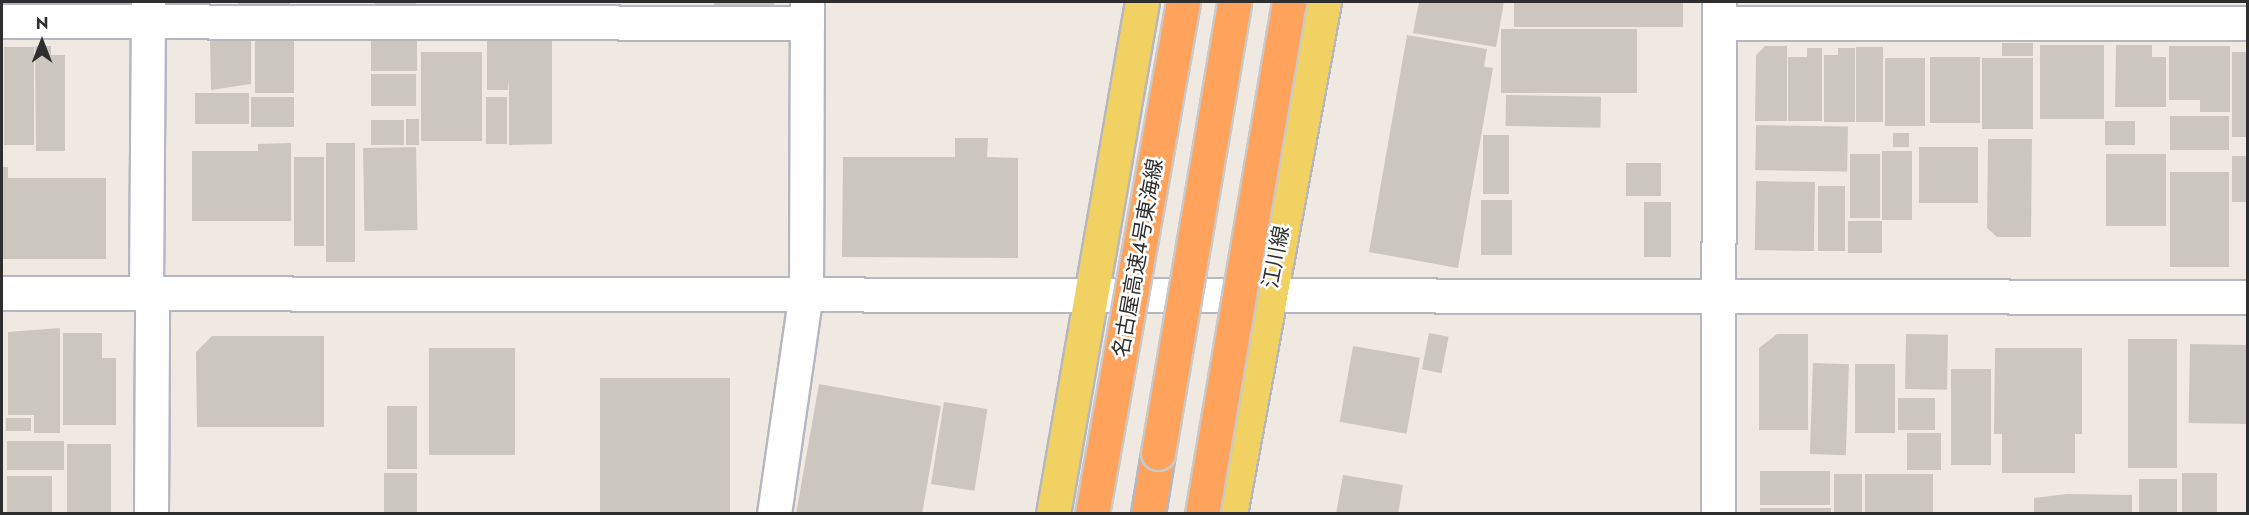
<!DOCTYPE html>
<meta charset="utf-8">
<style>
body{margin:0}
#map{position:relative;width:2249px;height:515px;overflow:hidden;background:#efe9e1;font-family:Jost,"Noto Sans JP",sans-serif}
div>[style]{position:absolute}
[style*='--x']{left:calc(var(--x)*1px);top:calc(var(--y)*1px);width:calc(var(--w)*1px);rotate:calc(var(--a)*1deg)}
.building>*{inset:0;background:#cbc7bf;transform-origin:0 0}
.roads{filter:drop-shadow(2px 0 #b4b7c1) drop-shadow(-2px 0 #b4b7c1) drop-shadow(0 2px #b4b7c1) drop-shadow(0 -2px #b4b7c1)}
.minor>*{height:33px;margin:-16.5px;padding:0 16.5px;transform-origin:16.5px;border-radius:16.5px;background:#fff}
.major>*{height:33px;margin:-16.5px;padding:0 16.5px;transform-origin:16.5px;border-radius:16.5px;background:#f2d163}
.highway>*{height:33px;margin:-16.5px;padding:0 16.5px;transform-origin:16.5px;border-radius:16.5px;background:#ffa35c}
.bridges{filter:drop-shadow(2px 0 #c9c9c9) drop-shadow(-2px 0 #c9c9c9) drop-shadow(0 2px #c9c9c9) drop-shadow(0 -2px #c9c9c9)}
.highway-bridge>*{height:33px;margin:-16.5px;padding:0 16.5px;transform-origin:16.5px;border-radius:16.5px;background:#ffa35c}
span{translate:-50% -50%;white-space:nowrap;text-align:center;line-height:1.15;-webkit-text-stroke:5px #fff;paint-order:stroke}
.street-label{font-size:21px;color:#2e2e2e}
.frame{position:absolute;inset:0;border:3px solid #2e2e2e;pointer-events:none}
.north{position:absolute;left:12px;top:12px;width:60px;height:60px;-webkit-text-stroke:4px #fff;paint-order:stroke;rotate:0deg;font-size:16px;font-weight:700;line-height:24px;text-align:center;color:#2e2e2e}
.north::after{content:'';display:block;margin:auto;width:21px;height:27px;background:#2e2e2e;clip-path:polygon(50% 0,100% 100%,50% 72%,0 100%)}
</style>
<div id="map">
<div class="building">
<i style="left:238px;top:2px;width:52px;height:2px"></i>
<i style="left:375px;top:2px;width:41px;height:2px"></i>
<i style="left:714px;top:2px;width:60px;height:5px"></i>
<i style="clip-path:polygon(1419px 2px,1504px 2px,1496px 47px,1413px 33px)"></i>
<i style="left:1514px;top:2px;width:169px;height:25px"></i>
<i style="left:1501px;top:29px;width:136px;height:64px"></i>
<i style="clip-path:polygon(1407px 35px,1487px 49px,1484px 67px,1493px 68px,1458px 268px,1369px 252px)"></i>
<i style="clip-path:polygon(210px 40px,251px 40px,251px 84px,211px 90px)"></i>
<i style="left:255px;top:40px;width:39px;height:53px"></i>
<i style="left:371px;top:40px;width:46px;height:31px"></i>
<i style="clip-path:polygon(487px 40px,552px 40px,552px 144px,509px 145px,509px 80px,508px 90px,487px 90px)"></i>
<i style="left:2002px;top:43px;width:31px;height:13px"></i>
<i style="left:2040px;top:45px;width:64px;height:74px"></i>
<i style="clip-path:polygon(2116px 45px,2152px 45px,2152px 57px,2166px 57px,2166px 107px,2115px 107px)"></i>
<i style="clip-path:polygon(35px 46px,51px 46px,51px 55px,65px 55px,65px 151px,36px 151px)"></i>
<i style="clip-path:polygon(1765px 46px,1787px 46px,1787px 121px,1755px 121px,1756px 55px)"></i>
<i style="clip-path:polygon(2169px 46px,2230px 46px,2230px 112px,2200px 112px,2200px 100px,2169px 100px)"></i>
<i style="left:4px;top:47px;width:30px;height:98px"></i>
<i style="left:1856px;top:47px;width:27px;height:75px"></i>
<i style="clip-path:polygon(1807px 48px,1822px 48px,1822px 121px,1788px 121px,1788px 57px,1807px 57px)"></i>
<i style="clip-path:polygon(1838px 48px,1855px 48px,1855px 122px,1824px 122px,1824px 55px,1838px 55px)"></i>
<i style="left:482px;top:52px;width:89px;height:61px;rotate:90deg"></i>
<i style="left:2232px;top:52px;width:16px;height:85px"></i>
<i style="left:1930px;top:57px;width:50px;height:66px"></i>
<i style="left:1885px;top:58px;width:40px;height:68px"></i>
<i style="left:1982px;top:58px;width:51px;height:71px"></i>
<i style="left:371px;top:74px;width:45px;height:32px"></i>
<i style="left:195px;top:93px;width:54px;height:31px"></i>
<i style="left:1506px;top:95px;width:95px;height:31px;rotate:1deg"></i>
<i style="left:251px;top:97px;width:43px;height:30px"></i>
<i style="left:486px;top:97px;width:21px;height:47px"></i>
<i style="left:2170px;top:116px;width:59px;height:34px"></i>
<i style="left:406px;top:119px;width:13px;height:26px"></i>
<i style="left:371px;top:120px;width:33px;height:25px"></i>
<i style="left:2105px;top:121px;width:30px;height:24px"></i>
<i style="left:1756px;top:125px;width:92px;height:45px;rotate:1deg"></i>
<i style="left:1893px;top:133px;width:16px;height:14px"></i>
<i style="left:1483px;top:135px;width:26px;height:59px"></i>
<i style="clip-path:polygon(955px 138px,988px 138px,987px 157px,1018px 158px,1018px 258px,842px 257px,843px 157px,955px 157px)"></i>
<i style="clip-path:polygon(1988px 139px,2032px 139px,2031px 237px,1997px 237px,1987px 228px)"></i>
<i style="clip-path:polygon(291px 143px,291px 221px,192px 221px,192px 151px,258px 151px,258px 144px)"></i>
<i style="left:326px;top:143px;width:29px;height:119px"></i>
<i style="left:416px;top:147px;width:83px;height:53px;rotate:89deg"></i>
<i style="left:1919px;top:147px;width:59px;height:56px"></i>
<i style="left:1882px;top:151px;width:30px;height:69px"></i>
<i style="left:1850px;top:154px;width:30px;height:64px"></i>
<i style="left:2106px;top:154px;width:60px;height:72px"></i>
<i style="left:2232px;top:156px;width:16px;height:46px"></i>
<i style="left:294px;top:157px;width:30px;height:89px"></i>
<i style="left:1626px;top:163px;width:35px;height:33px"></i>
<i style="clip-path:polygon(2px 167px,8px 167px,8px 178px,106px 178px,106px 259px,2px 259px)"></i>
<i style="left:2170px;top:172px;width:59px;height:95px"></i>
<i style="left:1756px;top:181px;width:59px;height:69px;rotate:1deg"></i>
<i style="left:1818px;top:186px;width:27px;height:65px"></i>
<i style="left:1481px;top:200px;width:31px;height:55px"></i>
<i style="left:1644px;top:202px;width:27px;height:55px"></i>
<i style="left:1848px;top:221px;width:34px;height:32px"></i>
<i style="clip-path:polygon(60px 328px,60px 433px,34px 433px,34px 415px,8px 415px,8px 332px)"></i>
<i style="clip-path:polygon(63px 333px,102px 333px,102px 358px,116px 358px,116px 425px,63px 425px)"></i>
<i style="left:1429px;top:333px;width:20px;height:37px;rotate:11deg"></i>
<i style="clip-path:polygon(1777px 334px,1808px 334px,1808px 430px,1759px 430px,1759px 348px)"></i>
<i style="left:1906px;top:334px;width:42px;height:55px;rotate:1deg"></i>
<i style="clip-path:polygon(212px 336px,324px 336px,324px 427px,197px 427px,196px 352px)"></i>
<i style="left:2128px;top:339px;width:49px;height:129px"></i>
<i style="left:2190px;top:344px;width:58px;height:79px;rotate:1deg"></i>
<i style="left:1353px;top:346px;width:68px;height:77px;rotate:10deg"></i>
<i style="left:429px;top:348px;width:86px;height:107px"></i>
<i style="clip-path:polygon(1995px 348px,2082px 348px,2082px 434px,2075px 434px,2075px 473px,2002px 473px,2002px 434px,1994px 434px)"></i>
<i style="left:1813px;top:363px;width:36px;height:91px;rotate:2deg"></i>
<i style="left:1855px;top:364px;width:40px;height:69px"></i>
<i style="left:1951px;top:369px;width:40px;height:96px"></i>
<i style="left:730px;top:378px;width:136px;height:130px;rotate:90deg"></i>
<i style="clip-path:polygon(819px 384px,941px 406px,922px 514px,796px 514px)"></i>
<i style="left:1898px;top:398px;width:37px;height:32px"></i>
<i style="left:944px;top:402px;width:44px;height:83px;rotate:9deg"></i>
<i style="left:387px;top:406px;width:30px;height:63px"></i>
<i style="left:31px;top:418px;width:13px;height:25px;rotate:90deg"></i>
<i style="left:1907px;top:433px;width:34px;height:37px"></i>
<i style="left:7px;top:441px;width:57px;height:29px"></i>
<i style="left:67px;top:444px;width:44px;height:70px"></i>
<i style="left:1760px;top:471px;width:70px;height:34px"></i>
<i style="left:417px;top:473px;width:41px;height:33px;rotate:90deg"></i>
<i style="left:2182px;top:473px;width:35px;height:41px"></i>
<i style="left:1834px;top:474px;width:28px;height:40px"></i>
<i style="left:1865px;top:474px;width:68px;height:40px"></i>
<i style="clip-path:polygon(1343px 475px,1403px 485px,1398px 514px,1336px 514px)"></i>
<i style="left:7px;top:476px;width:45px;height:38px"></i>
<i style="left:2139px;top:479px;width:38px;height:35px"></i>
<i style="clip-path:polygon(2067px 494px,2132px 495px,2132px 514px,2034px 514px,2034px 498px)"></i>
<i style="left:1760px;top:508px;width:71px;height:6px"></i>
</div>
<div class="roads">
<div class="minor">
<i style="--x:2;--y:21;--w:805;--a:0.14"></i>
<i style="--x:1719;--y:23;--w:529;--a:0"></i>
<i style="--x:2;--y:293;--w:2246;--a:0.1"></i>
<i style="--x:146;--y:293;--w:291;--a:-89.6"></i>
<i style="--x:151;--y:514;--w:221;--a:-89.7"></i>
<i style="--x:774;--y:514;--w:224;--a:-81.8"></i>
<i style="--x:806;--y:292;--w:290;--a:-89.8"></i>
<i style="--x:1718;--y:514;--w:512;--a:-89.89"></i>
</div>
<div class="major">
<i style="--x:1053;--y:514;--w:520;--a:-80.14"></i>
<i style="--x:1230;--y:514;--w:521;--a:-79.6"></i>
</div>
<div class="highway">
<i style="--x:1148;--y:514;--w:62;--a:-80.7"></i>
</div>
</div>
<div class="bridges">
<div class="highway-bridge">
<i style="--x:1158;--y:453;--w:457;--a:-80.4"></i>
<i style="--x:1092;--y:514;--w:520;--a:-79.92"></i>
<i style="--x:1202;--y:514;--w:519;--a:-80.36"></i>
</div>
</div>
<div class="street-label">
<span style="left:1276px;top:257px;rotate:-79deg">江川線</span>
<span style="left:1138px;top:258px;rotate:-80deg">名古屋高速4号東海線</span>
</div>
<div class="frame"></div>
<div class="north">N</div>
</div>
